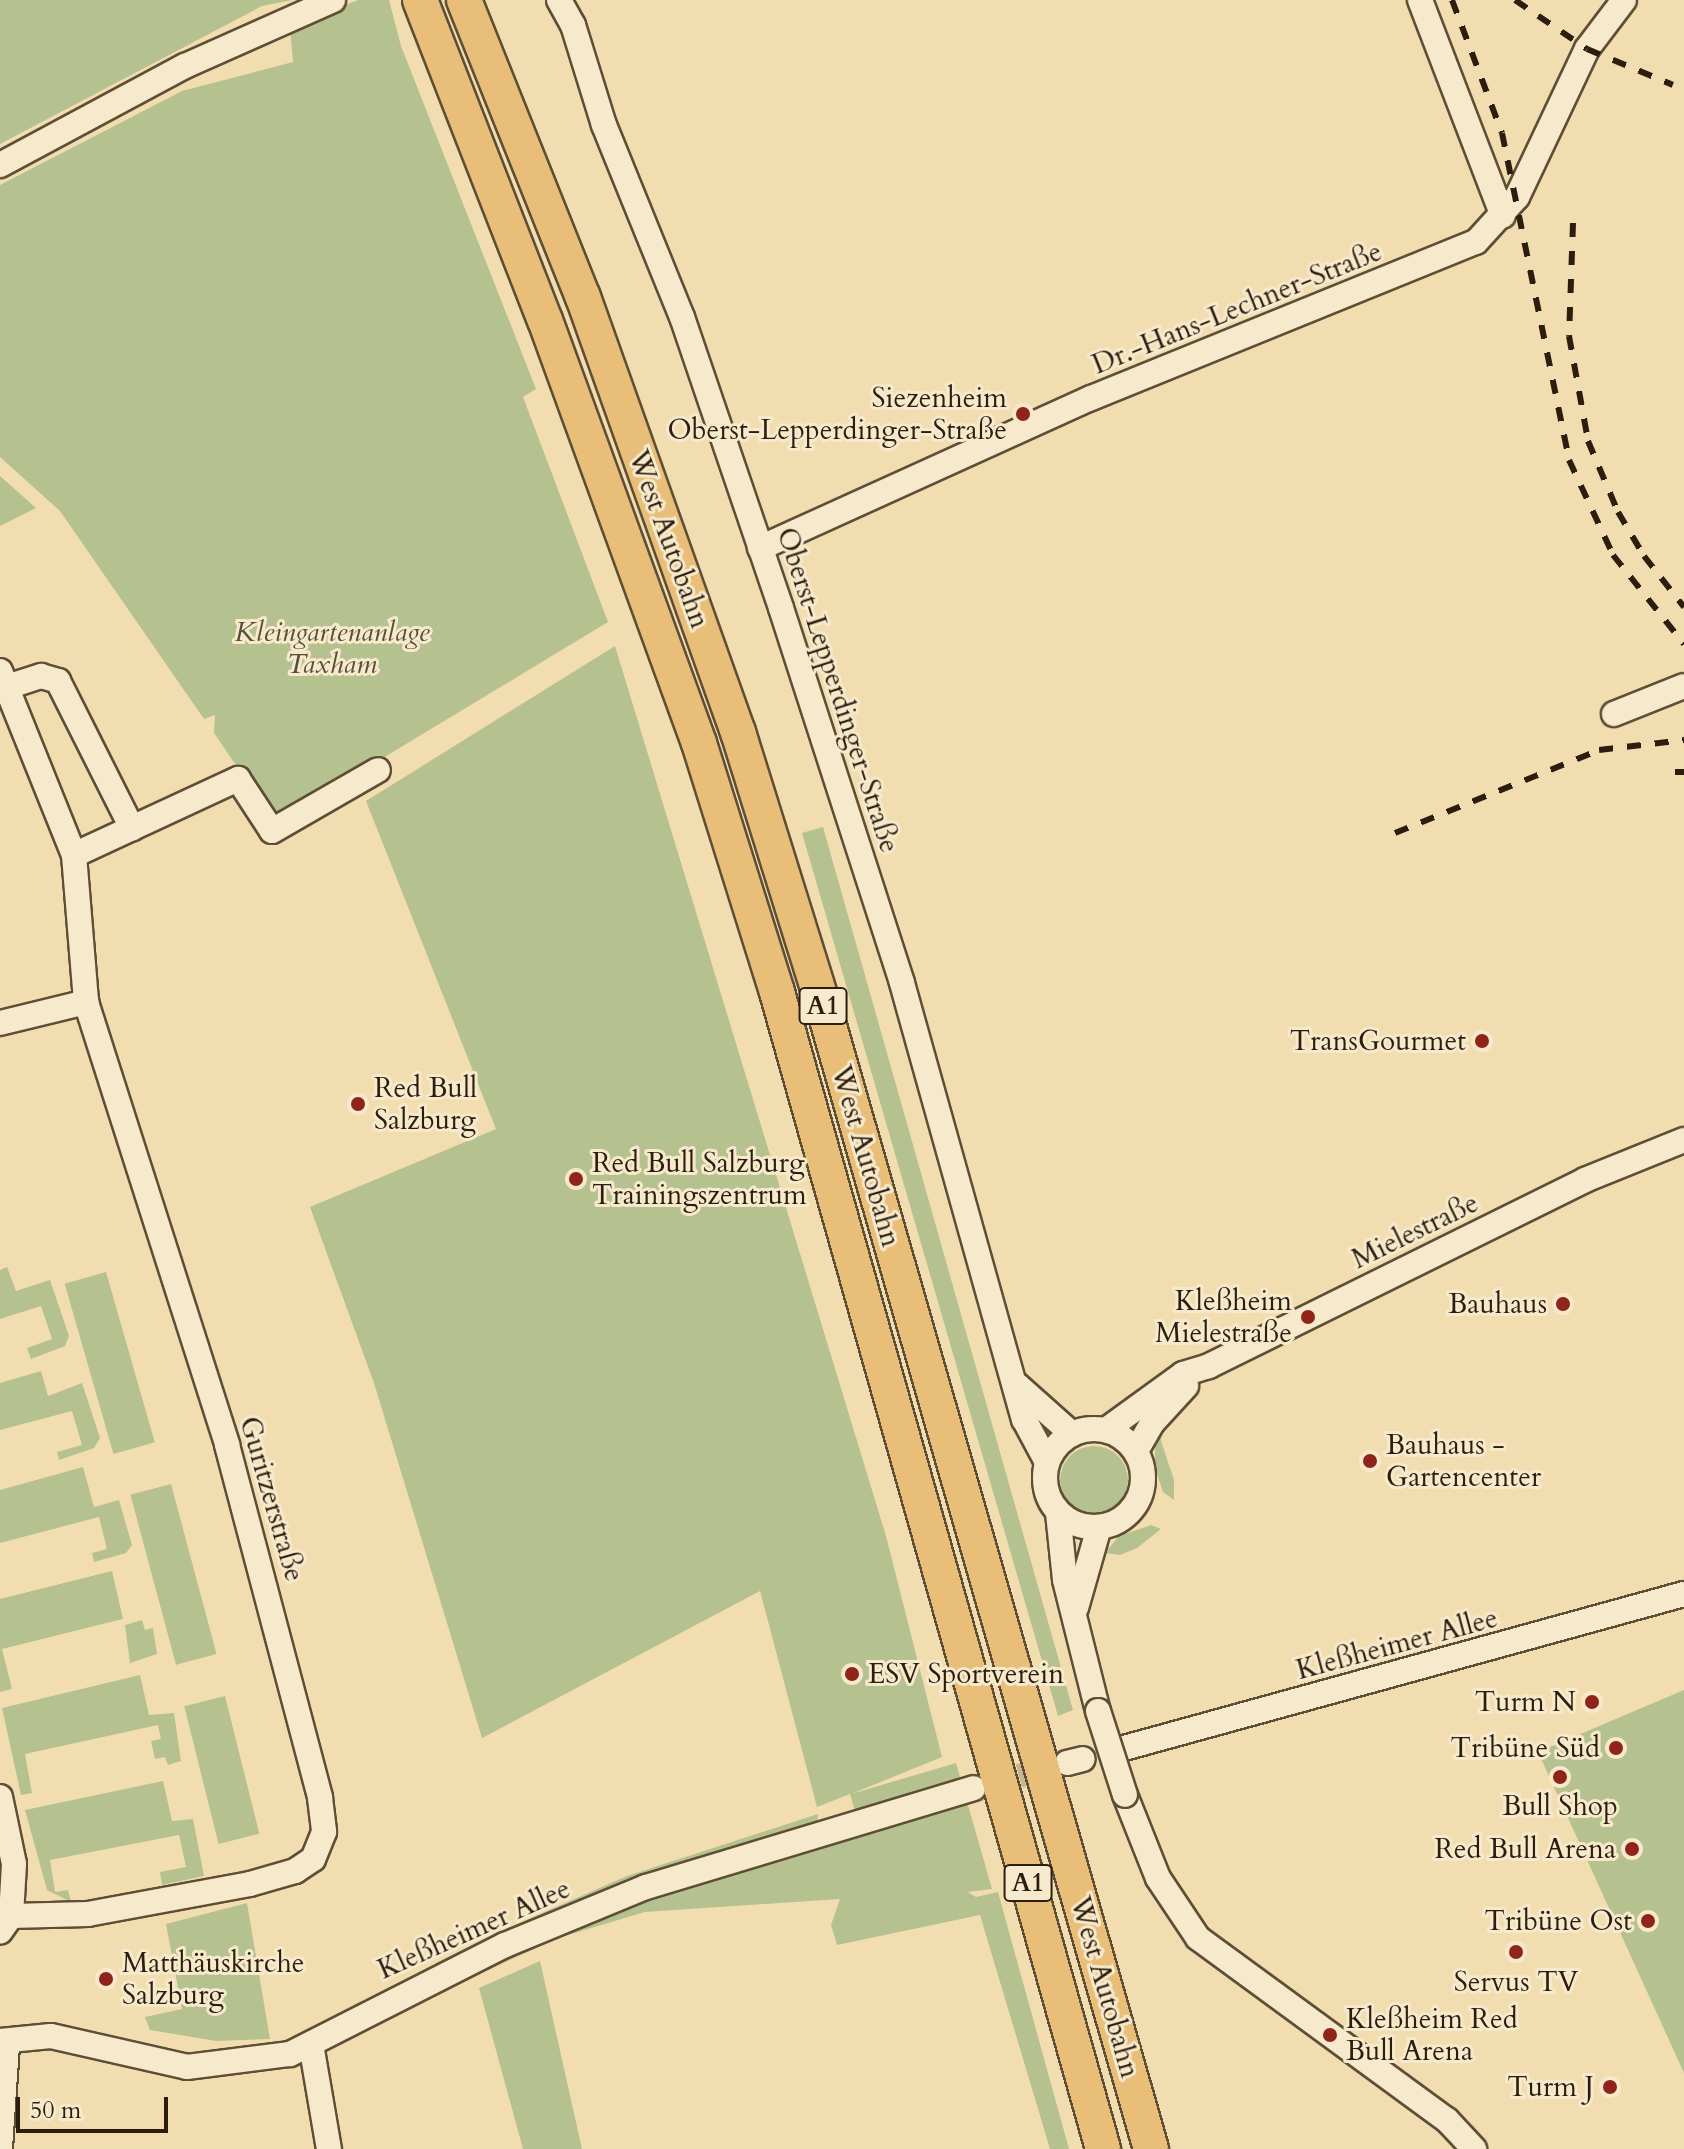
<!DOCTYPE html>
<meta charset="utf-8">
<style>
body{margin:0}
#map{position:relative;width:1684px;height:2149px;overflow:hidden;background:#f2ddb0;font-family:Cardo,serif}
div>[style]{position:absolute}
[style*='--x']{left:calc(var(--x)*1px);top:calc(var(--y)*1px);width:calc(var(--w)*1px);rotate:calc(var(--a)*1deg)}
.green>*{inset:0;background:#b5c28f;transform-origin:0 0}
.round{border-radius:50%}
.minor-tunnel>*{height:24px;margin-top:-12px;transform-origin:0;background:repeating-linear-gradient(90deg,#cab790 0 24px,transparent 0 36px)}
.roads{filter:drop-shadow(2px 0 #5e4e36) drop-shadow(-2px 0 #5e4e36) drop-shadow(0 2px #5e4e36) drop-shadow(0 -2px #5e4e36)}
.minor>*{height:24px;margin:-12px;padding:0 12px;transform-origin:12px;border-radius:12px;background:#f7e9cc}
.minor>.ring{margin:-12px;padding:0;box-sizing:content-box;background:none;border:24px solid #f7e9cc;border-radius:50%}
.highway>*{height:34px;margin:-17px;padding:0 17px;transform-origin:17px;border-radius:17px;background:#e9be78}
.rail>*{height:6px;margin-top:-3px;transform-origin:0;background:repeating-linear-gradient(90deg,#2c1e0e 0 14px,transparent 0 28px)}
.bridges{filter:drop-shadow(2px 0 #5e4e36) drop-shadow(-2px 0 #5e4e36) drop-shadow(0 2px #5e4e36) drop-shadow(0 -2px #5e4e36)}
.minor-bridge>*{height:24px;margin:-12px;padding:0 12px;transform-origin:12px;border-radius:12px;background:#f7e9cc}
.dots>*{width:22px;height:22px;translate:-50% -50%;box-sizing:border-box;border:4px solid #f7e9cc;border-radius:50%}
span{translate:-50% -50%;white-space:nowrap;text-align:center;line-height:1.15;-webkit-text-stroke:6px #f7e9cc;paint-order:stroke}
.shield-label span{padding:2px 6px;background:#f7e9cc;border:2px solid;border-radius:6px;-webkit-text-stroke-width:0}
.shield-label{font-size:26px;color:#2c1e0e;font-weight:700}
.street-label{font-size:28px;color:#2c1e0e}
.poi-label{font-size:28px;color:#2c1e0e}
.right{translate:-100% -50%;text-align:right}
.left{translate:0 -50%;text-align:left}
.park-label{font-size:28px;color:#554f35;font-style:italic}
.scale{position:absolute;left:16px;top:2097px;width:152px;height:36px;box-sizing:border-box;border:4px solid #2c1e0e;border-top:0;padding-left:10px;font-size:24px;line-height:28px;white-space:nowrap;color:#2c1e0e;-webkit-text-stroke:6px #f7e9cc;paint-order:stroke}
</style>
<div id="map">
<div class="green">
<i style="clip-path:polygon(0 0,292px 0,262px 6px,0 144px)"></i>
<i style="clip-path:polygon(358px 0,389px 0,401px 46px,536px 389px,523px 397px,608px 622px,287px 816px,267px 811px,214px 733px,215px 715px,204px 719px,60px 511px,0 457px,0 185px,182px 91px,293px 62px,290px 28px)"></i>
<i style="clip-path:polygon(0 476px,36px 508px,0 526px)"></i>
<i style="clip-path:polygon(615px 646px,886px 1536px,942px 1757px,851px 1794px,956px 1763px,992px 1889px,968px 1892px,976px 1897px,998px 1892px,1069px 2149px,1050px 2149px,980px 1915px,837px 1945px,831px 1925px,840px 1899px,645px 1912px,558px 1938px,372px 2023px,556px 1930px,862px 1835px,850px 1794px,817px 1807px,760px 1591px,482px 1738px,374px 1383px,310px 1207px,496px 1129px,366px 801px)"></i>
<i style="clip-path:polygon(823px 827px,1073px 1710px,1058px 1716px,802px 833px)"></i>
<i style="clip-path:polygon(7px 1267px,16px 1291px,50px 1280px,69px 1336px,65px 1346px,31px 1359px,27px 1348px,52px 1339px,41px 1306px,0 1319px,0 1270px)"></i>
<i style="left:106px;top:1272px;width:177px;height:43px;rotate:74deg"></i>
<i style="clip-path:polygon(41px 1371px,48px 1396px,82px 1383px,100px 1438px,94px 1448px,59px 1460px,57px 1452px,82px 1445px,72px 1411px,0 1430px,0 1383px)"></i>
<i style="clip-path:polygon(1163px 1427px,1161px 1441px,1174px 1480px,1174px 1500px,1163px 1492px,1155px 1468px,1155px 1445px)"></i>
<i class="round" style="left:1060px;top:1446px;width:68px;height:68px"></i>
<i style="clip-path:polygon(83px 1467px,94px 1507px,119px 1500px,132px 1545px,126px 1553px,94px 1562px,92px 1553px,107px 1549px,99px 1517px,0 1543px,0 1490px)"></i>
<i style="left:171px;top:1484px;width:176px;height:42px;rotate:75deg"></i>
<i style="clip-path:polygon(1151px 1525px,1161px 1529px,1137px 1548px,1120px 1555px,1105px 1553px,1119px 1536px)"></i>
<i style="clip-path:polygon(112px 1571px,123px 1619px,2px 1649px,12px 1689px,0 1692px,0 1599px)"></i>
<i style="clip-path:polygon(142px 1620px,145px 1630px,153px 1628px,157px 1654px,130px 1663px,125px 1625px)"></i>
<i style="clip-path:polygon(140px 1675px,149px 1715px,174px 1713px,181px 1761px,168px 1765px,165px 1757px,155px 1759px,151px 1741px,161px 1739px,158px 1725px,25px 1754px,32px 1793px,21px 1795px,2px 1708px)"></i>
<i style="clip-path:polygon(1684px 1690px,1684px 2073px,1538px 1752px)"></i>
<i style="left:225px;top:1696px;width:142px;height:42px;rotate:76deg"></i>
<i style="clip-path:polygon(163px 1781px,172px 1821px,193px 1819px,204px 1876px,162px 1885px,160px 1872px,186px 1867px,179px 1835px,50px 1860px,55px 1892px,68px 1890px,71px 1902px,47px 1890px,25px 1810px)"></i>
<i style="clip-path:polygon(818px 1814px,817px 1827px,439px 1970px,436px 1963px,501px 1931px,627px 1876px)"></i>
<i style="clip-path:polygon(247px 1903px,270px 2039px,216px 2041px,150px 2030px,145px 2017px,182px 2009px,166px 1924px)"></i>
<i style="clip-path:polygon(540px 1961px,582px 2149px,523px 2149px,479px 1988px)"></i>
</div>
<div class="minor-tunnel">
<i style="--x:984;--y:1785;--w:75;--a:-14.6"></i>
</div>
<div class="roads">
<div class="minor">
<i style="--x:559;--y:0;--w:29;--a:61"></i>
<i style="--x:573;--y:25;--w:105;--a:72.8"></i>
<i style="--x:604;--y:125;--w:207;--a:67.9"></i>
<i style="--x:682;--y:317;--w:307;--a:71.2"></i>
<i style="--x:781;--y:608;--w:394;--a:72.1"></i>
<i style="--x:902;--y:983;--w:453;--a:74.4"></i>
<i style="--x:1024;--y:1419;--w:49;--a:61.9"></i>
<i style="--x:1420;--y:0;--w:231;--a:69"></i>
<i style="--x:0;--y:165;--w:210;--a:-28.2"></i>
<i style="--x:185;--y:66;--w:162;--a:-24"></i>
<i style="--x:760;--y:548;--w:363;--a:-24.4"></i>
<i style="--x:1091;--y:398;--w:415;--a:-22.1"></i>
<i style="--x:1476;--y:242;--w:61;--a:-47.7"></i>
<i style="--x:1517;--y:197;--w:164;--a:-64.7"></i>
<i style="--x:1587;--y:49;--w:61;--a:-52.9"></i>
<i style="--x:0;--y:671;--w:198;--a:68.1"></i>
<i style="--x:74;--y:855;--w:147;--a:85.3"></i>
<i style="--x:86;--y:1002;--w:465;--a:72.3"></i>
<i style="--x:227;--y:1445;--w:365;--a:75.2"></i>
<i style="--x:320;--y:1798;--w:34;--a:83"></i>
<i style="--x:324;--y:1832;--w:29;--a:112"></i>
<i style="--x:313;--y:1859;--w:22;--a:146"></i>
<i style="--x:295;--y:1871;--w:47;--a:163.9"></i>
<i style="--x:250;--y:1884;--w:165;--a:169.5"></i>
<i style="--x:88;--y:1914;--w:77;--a:178.5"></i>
<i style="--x:7;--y:687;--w:36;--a:-18"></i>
<i style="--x:41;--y:676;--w:18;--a:16"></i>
<i style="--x:58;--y:681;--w:165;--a:63.3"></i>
<i style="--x:1614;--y:714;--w:75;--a:-21.8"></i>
<i style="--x:74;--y:855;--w:181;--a:-24.9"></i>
<i style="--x:238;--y:779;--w:62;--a:56.8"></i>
<i style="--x:272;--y:831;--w:122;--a:-29.9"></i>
<i style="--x:0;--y:1023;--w:89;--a:-13.7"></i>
<i style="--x:1017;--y:1385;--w:74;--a:41.7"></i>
<i class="ring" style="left:1045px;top:1429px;width:74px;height:74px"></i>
<i style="--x:1106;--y:1430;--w:95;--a:-36"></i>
<i style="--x:1183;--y:1374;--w:27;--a:-17"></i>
<i style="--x:1209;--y:1366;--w:419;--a:-26.3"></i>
<i style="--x:1585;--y:1180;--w:107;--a:-22"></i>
<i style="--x:1136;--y:1451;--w:34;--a:-60"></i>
<i style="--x:1153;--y:1422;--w:49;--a:-47.5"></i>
<i style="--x:1058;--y:1513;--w:67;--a:84"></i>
<i style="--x:1065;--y:1580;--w:135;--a:75.9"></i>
<i style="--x:1076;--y:1608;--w:84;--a:-74.1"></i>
<i style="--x:1124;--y:1748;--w:581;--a:-15.38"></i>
<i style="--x:1067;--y:1763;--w:16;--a:-14"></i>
<i style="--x:1125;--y:1795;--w:89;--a:68.3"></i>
<i style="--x:1158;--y:1878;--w:72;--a:56.3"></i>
<i style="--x:1198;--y:1938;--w:308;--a:36.2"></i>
<i style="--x:1447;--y:2120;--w:40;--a:47"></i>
<i style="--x:0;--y:1797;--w:68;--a:78.2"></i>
<i style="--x:14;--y:1864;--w:52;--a:93.3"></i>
<i style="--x:11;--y:1916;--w:19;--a:125"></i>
<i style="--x:0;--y:2041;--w:51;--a:-5.6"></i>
<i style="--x:51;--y:2036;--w:139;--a:12.8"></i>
<i style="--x:187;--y:2067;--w:104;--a:-7.2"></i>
<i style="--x:290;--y:2054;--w:241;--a:-26.9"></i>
<i style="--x:505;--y:1945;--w:152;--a:-22.4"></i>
<i style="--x:646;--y:1887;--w:342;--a:-16.8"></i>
<i style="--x:311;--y:2044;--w:107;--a:80.3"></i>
<i style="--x:0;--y:2148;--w:104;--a:-86.1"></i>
</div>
<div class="highway">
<i style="--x:420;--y:0;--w:344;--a:68.7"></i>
<i style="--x:545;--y:320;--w:450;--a:70"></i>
<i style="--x:699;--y:743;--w:261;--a:72.6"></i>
<i style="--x:777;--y:992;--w:1202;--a:74.26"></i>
<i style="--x:464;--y:0;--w:320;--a:68.2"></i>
<i style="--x:583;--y:297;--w:462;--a:70.4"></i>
<i style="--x:738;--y:732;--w:286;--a:72.7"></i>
<i style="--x:823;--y:1005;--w:1190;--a:74"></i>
</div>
</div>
<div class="rail">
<i style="--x:1452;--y:0;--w:142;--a:69.4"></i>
<i style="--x:1502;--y:133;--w:334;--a:78.4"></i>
<i style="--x:1569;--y:460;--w:105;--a:65.1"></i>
<i style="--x:1613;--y:555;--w:114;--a:51.4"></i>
<i style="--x:1515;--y:0;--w:87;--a:34.2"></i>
<i style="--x:1587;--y:49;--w:93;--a:22.7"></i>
<i style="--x:1573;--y:223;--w:113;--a:92"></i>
<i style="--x:1569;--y:336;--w:107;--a:79.7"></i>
<i style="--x:1588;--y:441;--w:77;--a:67.1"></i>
<i style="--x:1618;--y:512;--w:51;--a:59.4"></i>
<i style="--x:1644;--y:556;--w:65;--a:51.9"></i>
<i style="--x:1675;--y:772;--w:9;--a:0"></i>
<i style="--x:1395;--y:833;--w:220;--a:-22.1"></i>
<i style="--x:1599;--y:750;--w:86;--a:-6.7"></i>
</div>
<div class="bridges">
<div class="minor-bridge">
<i style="--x:1098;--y:1711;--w:88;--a:72.2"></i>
</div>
</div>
<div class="dots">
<i style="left:1023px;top:414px;background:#8f2418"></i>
<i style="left:1482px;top:1041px;background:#8f2418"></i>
<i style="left:358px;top:1104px;background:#8f2418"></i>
<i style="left:576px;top:1179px;background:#8f2418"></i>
<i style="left:1563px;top:1304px;background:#8f2418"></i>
<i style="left:1308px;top:1317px;background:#8f2418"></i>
<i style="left:1370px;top:1461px;background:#8f2418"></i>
<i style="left:852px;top:1674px;background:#8f2418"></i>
<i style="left:1592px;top:1702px;background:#8f2418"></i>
<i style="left:1616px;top:1748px;background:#8f2418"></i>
<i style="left:1560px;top:1777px;background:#8f2418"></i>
<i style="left:1632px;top:1849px;background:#8f2418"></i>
<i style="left:1648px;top:1921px;background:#8f2418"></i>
<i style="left:1516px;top:1952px;background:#8f2418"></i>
<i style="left:106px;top:1979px;background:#8f2418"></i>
<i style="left:1330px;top:2035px;background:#8f2418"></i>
<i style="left:1610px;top:2087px;background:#8f2418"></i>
</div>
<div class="shield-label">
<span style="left:823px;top:1006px">A1</span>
<span style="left:1028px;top:1883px">A1</span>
</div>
<div class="street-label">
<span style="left:1237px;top:308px;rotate:-22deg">Dr.-Hans-Lechner-Straße</span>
<span style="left:669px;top:539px;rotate:70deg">West Autobahn</span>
<span style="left:838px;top:690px;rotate:72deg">Oberst-Lepperdinger-Straße</span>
<span style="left:866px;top:1156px;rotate:74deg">West Autobahn</span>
<span style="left:1415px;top:1231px;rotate:-26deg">Mielestraße</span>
<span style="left:272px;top:1499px;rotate:74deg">Guritzerstraße</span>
<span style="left:1397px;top:1644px;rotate:-15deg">Kleßheimer Allee</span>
<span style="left:474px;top:1929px;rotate:-24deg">Kleßheimer Allee</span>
<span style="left:1105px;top:1987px;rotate:74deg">West Autobahn</span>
</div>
<div class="poi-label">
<span class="right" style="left:1007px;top:414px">Siezenheim<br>Oberst-Lepperdinger-Straße</span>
<span class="right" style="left:1466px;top:1041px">TransGourmet</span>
<span class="left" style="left:374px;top:1104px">Red Bull<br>Salzburg</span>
<span class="left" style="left:592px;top:1179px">Red Bull Salzburg<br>Trainingszentrum</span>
<span class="right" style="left:1292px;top:1317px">Kleßheim<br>Mielestraße</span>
<span class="right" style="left:1547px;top:1304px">Bauhaus</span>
<span class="left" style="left:1386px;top:1461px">Bauhaus -<br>Gartencenter</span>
<span class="left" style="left:868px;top:1674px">ESV Sportverein</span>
<span class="right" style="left:1576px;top:1702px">Turm N</span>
<span class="right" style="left:1600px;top:1748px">Tribüne Süd</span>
<span style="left:1560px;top:1806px">Bull Shop</span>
<span class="right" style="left:1616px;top:1849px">Red Bull Arena</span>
<span class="right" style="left:1632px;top:1921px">Tribüne Ost</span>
<span class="left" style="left:122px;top:1979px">Matthäuskirche<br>Salzburg</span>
<span style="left:1516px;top:1982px">Servus TV</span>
<span class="left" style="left:1346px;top:2035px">Kleßheim Red<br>Bull Arena</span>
<span class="right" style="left:1594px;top:2087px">Turm J</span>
</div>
<div class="park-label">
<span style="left:332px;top:648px">Kleingartenanlage<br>Taxham</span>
</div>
<div class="scale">50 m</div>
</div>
